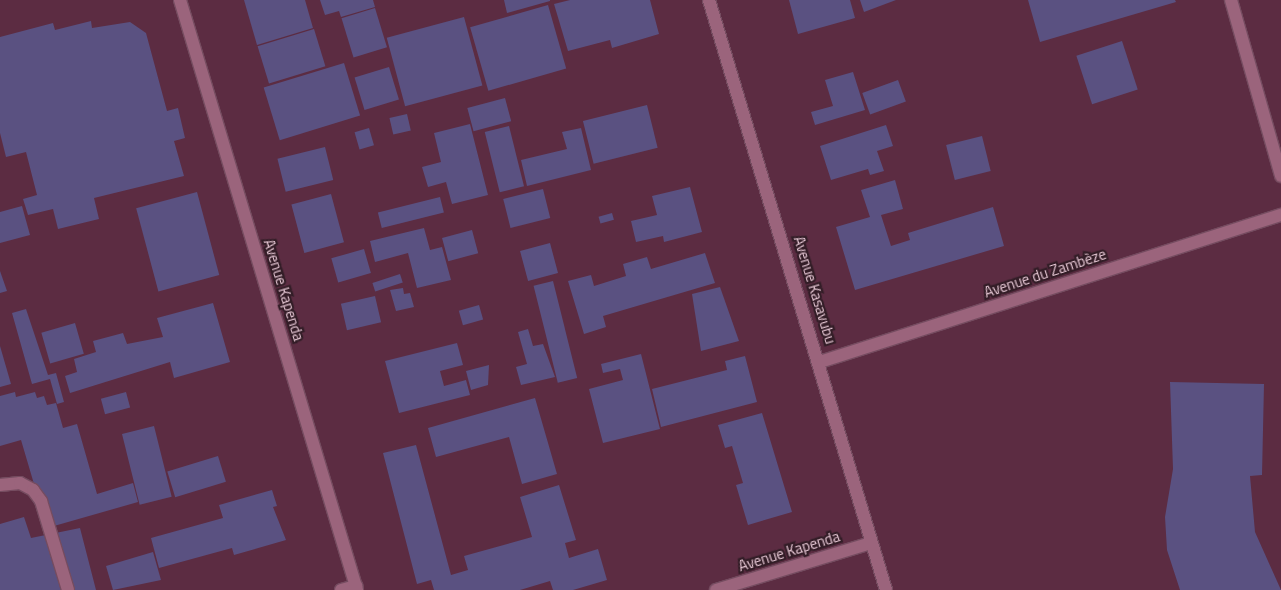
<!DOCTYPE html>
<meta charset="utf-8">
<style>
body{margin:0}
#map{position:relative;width:1281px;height:590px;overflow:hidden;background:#5c2c42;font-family:"Titillium Web",sans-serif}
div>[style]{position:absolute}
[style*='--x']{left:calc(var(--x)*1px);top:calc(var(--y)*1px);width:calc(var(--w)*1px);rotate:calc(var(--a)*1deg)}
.building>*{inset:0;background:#5a5181;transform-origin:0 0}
.roads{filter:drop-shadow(1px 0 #754c60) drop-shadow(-1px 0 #754c60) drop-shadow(0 1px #754c60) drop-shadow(0 -1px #754c60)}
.lane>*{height:12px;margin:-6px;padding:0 6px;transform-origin:6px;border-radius:6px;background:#9b647c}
.street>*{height:12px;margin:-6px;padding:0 6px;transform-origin:6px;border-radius:6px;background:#9b647c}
.secondary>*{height:12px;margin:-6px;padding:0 6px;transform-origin:6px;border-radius:6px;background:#9b647c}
span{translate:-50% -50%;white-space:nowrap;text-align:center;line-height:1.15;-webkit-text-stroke:4.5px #331d27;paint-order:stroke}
.street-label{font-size:15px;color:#e7c8d5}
</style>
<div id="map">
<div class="building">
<i style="clip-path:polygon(244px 0,305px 0,313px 28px,257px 45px)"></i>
<i style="clip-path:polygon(320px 0,373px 0,375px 7px,341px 17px,339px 11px,325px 15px)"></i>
<i style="clip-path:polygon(504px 0,550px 0,550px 1px,507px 13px)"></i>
<i style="clip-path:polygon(570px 0,650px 0,659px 34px,612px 48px,610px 40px,568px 51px,554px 4px)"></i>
<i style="clip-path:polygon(789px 0,850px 0,855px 18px,798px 34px)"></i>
<i style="clip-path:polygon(860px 0,896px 0,864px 12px)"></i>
<i style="clip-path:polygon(1028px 0,1175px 0,1176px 2px,1040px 42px)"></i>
<i style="left:548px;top:5px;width:66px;height:81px;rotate:74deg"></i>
<i style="left:375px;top:8px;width:41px;height:35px;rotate:73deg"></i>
<i style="left:464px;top:17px;width:71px;height:80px;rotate:75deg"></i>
<i style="clip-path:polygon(91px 21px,92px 28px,130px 22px,146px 33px,167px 111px,178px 108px,185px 138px,174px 141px,184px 176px,94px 198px,99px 219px,58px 229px,53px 209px,28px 215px,23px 199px,37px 195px,26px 152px,6px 157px,0 133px,0 37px,53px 23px,55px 30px)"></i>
<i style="left:314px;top:29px;width:39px;height:59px;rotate:73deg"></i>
<i style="left:1122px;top:41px;width:51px;height:48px;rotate:72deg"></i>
<i style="left:344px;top:63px;width:55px;height:84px;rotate:73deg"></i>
<i style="left:389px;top:67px;width:34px;height:36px;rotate:73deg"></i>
<i style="clip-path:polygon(853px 72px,865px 110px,815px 125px,811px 112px,833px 106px,825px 80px)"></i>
<i style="left:898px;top:80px;width:23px;height:38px;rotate:70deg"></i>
<i style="left:505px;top:98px;width:24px;height:39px;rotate:75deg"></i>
<i style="left:647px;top:105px;width:44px;height:66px;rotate:76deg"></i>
<i style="left:407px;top:114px;width:17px;height:18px;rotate:77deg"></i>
<i style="clip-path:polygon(470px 124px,488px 195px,452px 204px,446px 182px,428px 187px,422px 167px,441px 162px,434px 133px)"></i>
<i style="clip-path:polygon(886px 125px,893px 146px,877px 151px,884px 171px,870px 175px,868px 169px,831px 180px,820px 146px)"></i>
<i style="left:509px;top:126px;width:62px;height:25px;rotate:76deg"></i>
<i style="left:369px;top:128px;width:18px;height:15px;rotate:74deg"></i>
<i style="clip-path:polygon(581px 128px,591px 170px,527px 186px,521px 160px,567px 149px,562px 132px)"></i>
<i style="left:982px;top:136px;width:36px;height:37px;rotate:76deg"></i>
<i style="left:325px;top:147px;width:34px;height:49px;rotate:76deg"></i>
<i style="clip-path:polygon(895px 180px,903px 209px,881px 215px,891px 246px,910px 240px,908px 233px,993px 207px,1004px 246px,855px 290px,836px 227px,870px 217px,861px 190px)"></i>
<i style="clip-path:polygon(690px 187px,702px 232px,664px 242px,663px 236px,636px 242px,631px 221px,657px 215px,652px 196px)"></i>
<i style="left:543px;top:189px;width:30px;height:41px;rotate:76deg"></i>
<i style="left:197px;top:192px;width:86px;height:63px;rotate:75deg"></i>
<i style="left:331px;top:194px;width:50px;height:41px;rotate:75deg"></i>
<i style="left:440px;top:197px;width:16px;height:64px;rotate:76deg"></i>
<i style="clip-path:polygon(22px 206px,30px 235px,0 243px,0 212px)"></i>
<i style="left:612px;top:213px;width:7px;height:14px;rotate:74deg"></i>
<i style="clip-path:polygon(424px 228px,430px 250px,442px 247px,451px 280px,417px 288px,408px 253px,375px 262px,370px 241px)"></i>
<i style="left:472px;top:230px;width:24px;height:31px;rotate:75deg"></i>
<i style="left:550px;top:243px;width:31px;height:31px;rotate:75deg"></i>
<i style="left:364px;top:249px;width:25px;height:34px;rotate:74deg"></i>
<i style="clip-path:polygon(705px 253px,715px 283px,603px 316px,606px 327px,584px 334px,568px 281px,591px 275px,594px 286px,626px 276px,623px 264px,647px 257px,651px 269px)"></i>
<i style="clip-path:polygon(0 271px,7px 291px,0 293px)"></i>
<i style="left:400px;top:274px;width:9px;height:29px;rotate:72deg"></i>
<i style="left:553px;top:281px;width:100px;height:20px;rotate:76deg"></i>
<i style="clip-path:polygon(720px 287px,739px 341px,701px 351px,692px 294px)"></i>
<i style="clip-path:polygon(403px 288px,404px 294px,410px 293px,414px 307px,396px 311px,390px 290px)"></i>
<i style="left:375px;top:296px;width:27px;height:35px;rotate:77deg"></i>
<i style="clip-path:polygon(213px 303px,230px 362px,174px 378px,170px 362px,70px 393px,65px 376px,77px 372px,74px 359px,96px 352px,93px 341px,123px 333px,127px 344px,163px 337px,157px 318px)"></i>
<i style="left:479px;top:305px;width:15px;height:21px;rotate:74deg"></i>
<i style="clip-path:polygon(26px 309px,48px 375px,56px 373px,64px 402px,57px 404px,50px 379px,32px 384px,12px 313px)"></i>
<i style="left:75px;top:323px;width:32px;height:35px;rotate:74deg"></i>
<i style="clip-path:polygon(528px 329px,533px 346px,543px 344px,555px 377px,521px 385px,516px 367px,527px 364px,518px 332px)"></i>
<i style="clip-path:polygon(457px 343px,463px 365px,440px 371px,444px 386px,466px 380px,470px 395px,399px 413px,385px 361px)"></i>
<i style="clip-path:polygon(0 346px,11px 384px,0 387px)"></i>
<i style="clip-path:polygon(641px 354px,660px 429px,603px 443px,589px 389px,623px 380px,620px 369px,603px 373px,601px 364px)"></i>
<i style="clip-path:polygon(745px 356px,757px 402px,661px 427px,652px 389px,727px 370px,725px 361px)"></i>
<i style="clip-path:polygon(489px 365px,488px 385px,471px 390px,466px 371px)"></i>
<i style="clip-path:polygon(1170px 382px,1264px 384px,1262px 475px,1250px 476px,1255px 532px,1281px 590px,1180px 590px,1167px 550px,1165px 517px,1173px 469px)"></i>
<i style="clip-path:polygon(15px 392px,16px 397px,35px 392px,37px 398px,44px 396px,47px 405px,56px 403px,63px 428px,77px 424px,97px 494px,133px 483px,138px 502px,47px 528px,21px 440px,0 446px,0 396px)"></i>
<i style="left:126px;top:392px;width:16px;height:26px;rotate:75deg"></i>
<i style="clip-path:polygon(535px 398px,557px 474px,522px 484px,509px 437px,436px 457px,428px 428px)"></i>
<i style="clip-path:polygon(762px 413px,792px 512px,748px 525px,736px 485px,743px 483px,732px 446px,725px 448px,718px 425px)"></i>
<i style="left:154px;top:426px;width:73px;height:33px;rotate:76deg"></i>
<i style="clip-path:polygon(416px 445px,451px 575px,468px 570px,464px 556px,532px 537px,520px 497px,559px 485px,576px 540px,565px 543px,569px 558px,598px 549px,607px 580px,573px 590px,553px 590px,550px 581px,520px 590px,434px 590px,431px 580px,417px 584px,383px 453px)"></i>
<i style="left:218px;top:456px;width:27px;height:53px;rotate:73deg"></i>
<i style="clip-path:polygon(272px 490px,277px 506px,273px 507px,286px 540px,234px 555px,232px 548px,159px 568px,151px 538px,223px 518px,219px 505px)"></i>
<i style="clip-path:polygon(24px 517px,31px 538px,80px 528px,96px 590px,0 590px,0 524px)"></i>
<i style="clip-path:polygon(153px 552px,161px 580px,113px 590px,106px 566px)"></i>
</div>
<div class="roads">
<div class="lane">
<i style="--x:0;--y:485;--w:20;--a:-6"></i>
<i style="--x:20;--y:483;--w:15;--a:28"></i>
<i style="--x:33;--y:490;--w:14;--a:54"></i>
<i style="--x:41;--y:501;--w:93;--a:73.1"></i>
<i style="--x:341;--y:590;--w:16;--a:-15"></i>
<i style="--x:716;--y:590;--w:162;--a:-16.9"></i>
</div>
<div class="street">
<i style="--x:180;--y:0;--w:616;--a:73.3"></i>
<i style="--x:1231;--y:0;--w:183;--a:74.1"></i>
<i style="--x:820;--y:362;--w:484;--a:-17.7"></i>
</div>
<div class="secondary">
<i style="--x:709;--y:0;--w:616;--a:73.3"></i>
</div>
</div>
<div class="street-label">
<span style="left:1045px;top:273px;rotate:-18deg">Avenue du Zambèze</span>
<span style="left:284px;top:290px;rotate:73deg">Avenue Kapenda</span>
<span style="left:815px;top:290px;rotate:73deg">Avenue Kasavubu</span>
<span style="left:789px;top:551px;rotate:-17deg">Avenue Kapenda</span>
</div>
</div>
